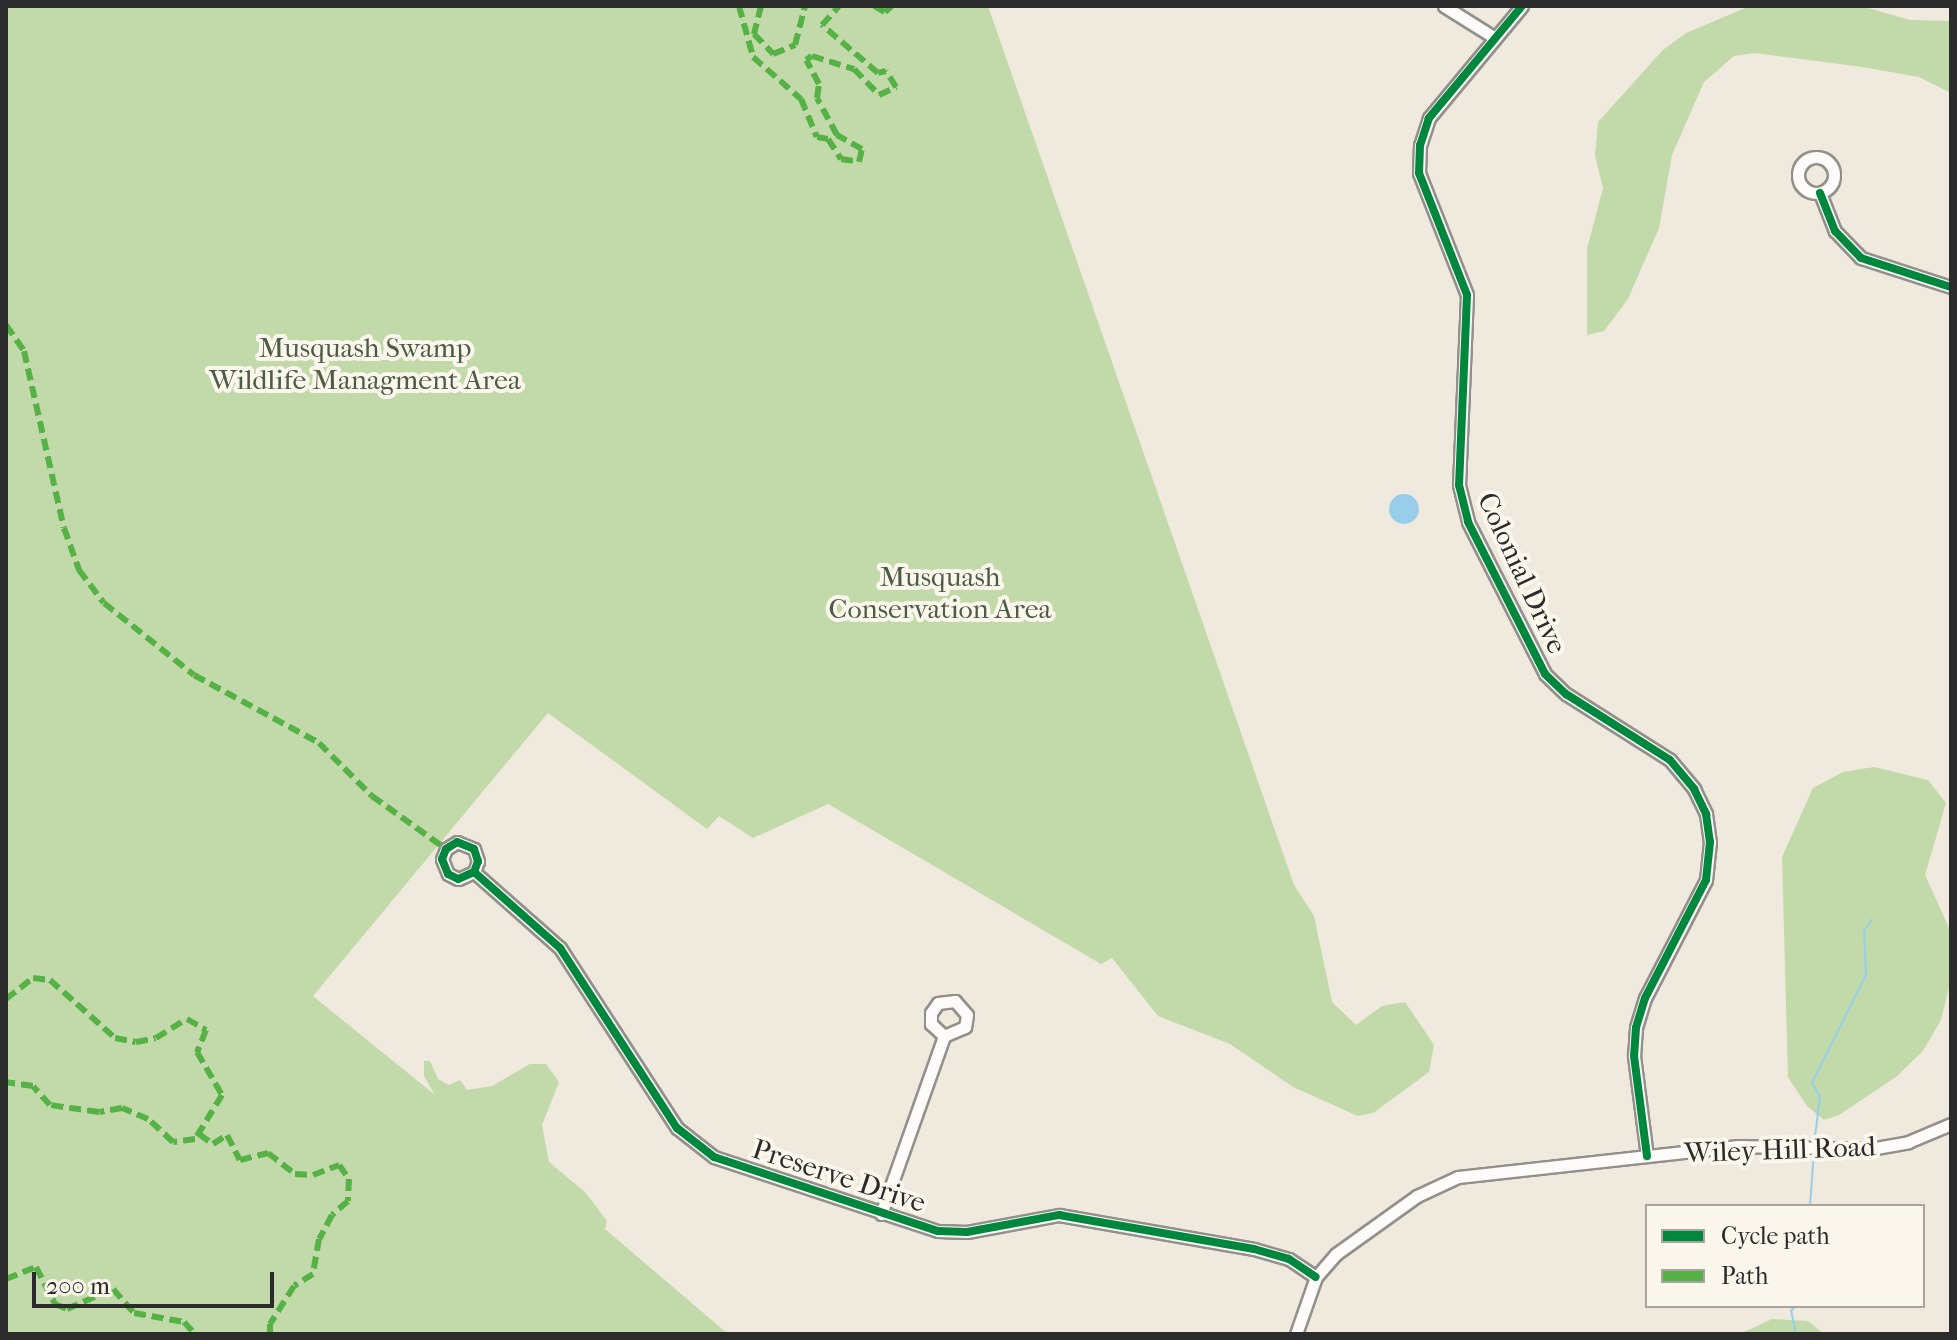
<!DOCTYPE html>
<style>
body{margin:0}
#map{position:relative;width:1957px;height:1340px;overflow:hidden;background:#efe9de;font-family:"IM FELL French Canon",serif}
div>[style]{position:absolute}
[style*='--x']{left:calc(var(--x)*1px);top:calc(var(--y)*1px);width:calc(var(--w)*1px);rotate:calc(var(--a)*1deg)}
.green>*{inset:0;background:#c2daa9}
.water>*{inset:0;background:#98cee9}
.round{border-radius:50%}
.stream>*{height:2px;margin:-1px;padding:0 1px;transform-origin:1px;border-radius:1px;background:#98cee9}
.roads{filter:drop-shadow(2px 0 #93908b) drop-shadow(-2px 0 #93908b) drop-shadow(0 2px #93908b) drop-shadow(0 -2px #93908b)}
.minor>*{height:11px;margin:-5.5px;padding:0 5.5px;transform-origin:5.5px;border-radius:5.5px;background:#fdfcfa}
.minor>.ring{margin:-5.5px;padding:0;box-sizing:content-box;background:none;border:11px solid #fdfcfa;border-radius:50%}
.quiet>*{height:6px;margin-top:-3px;transform-origin:0;background:repeating-linear-gradient(90deg,#56b246 0 12px,transparent 0 18px)}
.cycleway>*{height:8px;margin:-4px;padding:0 4px;transform-origin:4px;border-radius:4px;background:#00873e}
span{translate:-50% -50%;white-space:nowrap;text-align:center;line-height:1.15;-webkit-text-stroke:8px #fbf7ec;paint-order:stroke}
.park-label{font-size:28px;color:#4d5c44}
.street-label{font-size:28px;color:#2b2b2b}
.frame{position:absolute;inset:0;border:8px solid #2b2b2b;pointer-events:none}
.legend{position:absolute;left:1645px;top:1204px;width:280px;height:104px;box-sizing:border-box;background:#fbf7ec;border:2px solid #a8a59f;margin:0;padding:10px 14px;list-style:none;font-size:24px;color:#2b2b2b}
.legend li{display:flex;align-items:center;gap:16px;height:40px}
.legend b{width:40px;border:2px solid #a8a59f}
.scale{position:absolute;left:32px;top:1272px;width:242px;height:36px;box-sizing:border-box;border:4px solid #2b2b2b;border-top:0;padding-left:10px;font-size:24px;line-height:28px;white-space:nowrap;color:#2b2b2b;-webkit-text-stroke:6px #fbf7ec;paint-order:stroke}
</style>
<div id="map">
<div class="green">
<i style="clip-path:polygon(6px 6px,988px 6px,1294px 885px,1314px 916px,1332px 1002px,1356px 1025px,1382px 1006px,1405px 1002px,1434px 1045px,1429px 1072px,1373px 1113px,1358px 1116px,1293px 1087px,1230px 1044px,1158px 1016px,1112px 958px,1101px 964px,828px 804px,753px 838px,719px 816px,707px 829px,548px 713px,313px 996px,435px 1095px,424px 1076px,424px 1061px,430px 1061px,438px 1079px,449px 1085px,460px 1080px,467px 1090px,492px 1086px,530px 1064px,546px 1064px,559px 1082px,542px 1125px,549px 1162px,585px 1192px,607px 1221px,605px 1229px,728px 1334px,6px 1334px)"></i>
<i style="clip-path:polygon(1750px 6px,1861px 6px,1910px 20px,1951px 21px,1951px 93px,1919px 77px,1862px 67px,1755px 53px,1734px 56px,1704px 82px,1672px 155px,1659px 228px,1628px 299px,1604px 331px,1587px 335px,1587px 249px,1603px 188px,1595px 156px,1598px 122px,1663px 50px,1686px 33px)"></i>
<i style="clip-path:polygon(1874px 767px,1928px 780px,1946px 803px,1925px 875px,1951px 932px,1951px 980px,1941px 1020px,1923px 1051px,1897px 1076px,1839px 1115px,1824px 1120px,1807px 1106px,1788px 1077px,1782px 857px,1813px 788px,1843px 772px)"></i>
<i style="clip-path:polygon(1772px 1319px,1808px 1321px,1824px 1334px,1740px 1334px)"></i>
</div>
<div class="water">
<i class="round" style="left:1389px;top:494px;width:30px;height:30px"></i>
</div>
<div class="stream">
<i style="--x:1814;--y:1145;--w:49;--a:-83"></i>
<i style="--x:1820;--y:1096;--w:15;--a:-122"></i>
<i style="--x:1812;--y:1083;--w:121;--a:-63.4"></i>
<i style="--x:1866;--y:975;--w:44;--a:-92.6"></i>
<i style="--x:1864;--y:931;--w:14;--a:-56"></i>
<i style="--x:1810;--y:1206;--w:55;--a:-85.8"></i>
<i style="--x:1796;--y:1334;--w:24;--a:-102"></i>
<i style="--x:1791;--y:1311;--w:7;--a:-45"></i>
</div>
<div class="roads">
<div class="minor">
<i style="--x:1444;--y:6;--w:60;--a:32.1"></i>
<i style="--x:1522;--y:6;--w:146;--a:129.7"></i>
<i style="--x:1429;--y:118;--w:28;--a:108"></i>
<i style="--x:1420;--y:145;--w:28;--a:92"></i>
<i style="--x:1419;--y:173;--w:131;--a:68.5"></i>
<i style="--x:1467;--y:295;--w:190;--a:92.4"></i>
<i style="--x:1459;--y:485;--w:38;--a:76"></i>
<i style="--x:1468;--y:522;--w:170;--a:63.1"></i>
<i style="--x:1545;--y:674;--w:29;--a:44"></i>
<i style="--x:1566;--y:694;--w:123;--a:32.4"></i>
<i style="--x:1670;--y:760;--w:38;--a:50"></i>
<i style="--x:1694;--y:789;--w:28;--a:64"></i>
<i style="--x:1706;--y:814;--w:28;--a:82"></i>
<i style="--x:1710;--y:842;--w:38;--a:96"></i>
<i style="--x:1706;--y:880;--w:133;--a:117.3"></i>
<i style="--x:1645;--y:998;--w:31;--a:107"></i>
<i style="--x:1636;--y:1028;--w:28;--a:94"></i>
<i style="--x:1634;--y:1056;--w:101;--a:82.6"></i>
<i class="ring" style="left:1798px;top:157px;width:25px;height:25px"></i>
<i style="--x:1820;--y:193;--w:41;--a:68.5"></i>
<i style="--x:1835;--y:231;--w:37;--a:46"></i>
<i style="--x:1861;--y:258;--w:95;--a:17.9"></i>
<i style="--x:474;--y:872;--w:17;--a:156"></i>
<i style="--x:458;--y:879;--w:11;--a:-153"></i>
<i style="--x:448;--y:874;--w:16;--a:-112"></i>
<i style="--x:442;--y:859;--w:11;--a:-68"></i>
<i style="--x:446;--y:849;--w:13;--a:-32"></i>
<i style="--x:457;--y:842;--w:18;--a:22"></i>
<i style="--x:474;--y:849;--w:13;--a:72"></i>
<i style="--x:478;--y:861;--w:12;--a:110"></i>
<i style="--x:474;--y:872;--w:115;--a:41.5"></i>
<i style="--x:560;--y:948;--w:215;--a:57"></i>
<i style="--x:677;--y:1128;--w:47;--a:38.1"></i>
<i style="--x:714;--y:1157;--w:236;--a:18.3"></i>
<i style="--x:938;--y:1231;--w:29;--a:2"></i>
<i style="--x:967;--y:1232;--w:94;--a:-10.5"></i>
<i style="--x:1059;--y:1215;--w:198;--a:9.9"></i>
<i style="--x:1254;--y:1249;--w:36;--a:16"></i>
<i style="--x:1289;--y:1259;--w:32;--a:34"></i>
<i style="--x:881;--y:1214;--w:189;--a:-70.5"></i>
<i style="--x:944;--y:1036;--w:18;--a:-137"></i>
<i style="--x:931;--y:1024;--w:11;--a:-90"></i>
<i style="--x:931;--y:1013;--w:12;--a:-55"></i>
<i style="--x:938;--y:1003;--w:17;--a:-7"></i>
<i style="--x:955;--y:1001;--w:18;--a:49"></i>
<i style="--x:967;--y:1015;--w:12;--a:99"></i>
<i style="--x:965;--y:1027;--w:23;--a:157"></i>
<i style="--x:1296;--y:1334;--w:60;--a:-70.7"></i>
<i style="--x:1316;--y:1277;--w:30;--a:-49"></i>
<i style="--x:1336;--y:1254;--w:100;--a:-35.6"></i>
<i style="--x:1417;--y:1196;--w:45;--a:-24.9"></i>
<i style="--x:1458;--y:1177;--w:282;--a:-6.3"></i>
<i style="--x:1738;--y:1146;--w:132;--a:1.3"></i>
<i style="--x:1870;--y:1149;--w:39;--a:-10"></i>
<i style="--x:1908;--y:1142;--w:47;--a:-22.7"></i>
</div>
</div>
<div class="quiet">
<i style="--x:739;--y:6;--w:53;--a:74.6"></i>
<i style="--x:753;--y:57;--w:64;--a:41.2"></i>
<i style="--x:801;--y:99;--w:41;--a:67.2"></i>
<i style="--x:817;--y:137;--w:11;--a:10"></i>
<i style="--x:828;--y:139;--w:24;--a:57"></i>
<i style="--x:841;--y:159;--w:18;--a:9"></i>
<i style="--x:859;--y:162;--w:13;--a:-77"></i>
<i style="--x:862;--y:149;--w:29;--a:-151"></i>
<i style="--x:837;--y:135;--w:42;--a:-118.4"></i>
<i style="--x:817;--y:98;--w:14;--a:-82"></i>
<i style="--x:819;--y:84;--w:27;--a:-118"></i>
<i style="--x:806;--y:60;--w:7;--a:-34"></i>
<i style="--x:812;--y:56;--w:44;--a:17.2"></i>
<i style="--x:854;--y:69;--w:36;--a:46"></i>
<i style="--x:879;--y:95;--w:19;--a:-25"></i>
<i style="--x:896;--y:87;--w:19;--a:-122"></i>
<i style="--x:886;--y:71;--w:8;--a:166"></i>
<i style="--x:878;--y:73;--w:74;--a:-139.4"></i>
<i style="--x:822;--y:25;--w:25;--a:-48"></i>
<i style="--x:761;--y:6;--w:29;--a:104"></i>
<i style="--x:754;--y:34;--w:28;--a:46"></i>
<i style="--x:773;--y:54;--w:24;--a:-22"></i>
<i style="--x:795;--y:45;--w:40;--a:-75.6"></i>
<i style="--x:874;--y:6;--w:13;--a:29"></i>
<i style="--x:885;--y:12;--w:9;--a:-41"></i>
<i style="--x:6;--y:325;--w:32;--a:55"></i>
<i style="--x:24;--y:351;--w:181;--a:77.3"></i>
<i style="--x:64;--y:528;--w:45;--a:70.3"></i>
<i style="--x:79;--y:570;--w:41;--a:52.9"></i>
<i style="--x:104;--y:603;--w:115;--a:38.7"></i>
<i style="--x:194;--y:675;--w:142;--a:28.5"></i>
<i style="--x:319;--y:743;--w:75;--a:45"></i>
<i style="--x:372;--y:796;--w:91;--a:35.6"></i>
<i style="--x:6;--y:999;--w:34;--a:-38"></i>
<i style="--x:33;--y:978;--w:17;--a:7"></i>
<i style="--x:50;--y:980;--w:87;--a:41.7"></i>
<i style="--x:115;--y:1038;--w:21;--a:11"></i>
<i style="--x:136;--y:1042;--w:20;--a:-11"></i>
<i style="--x:156;--y:1038;--w:36;--a:-32"></i>
<i style="--x:187;--y:1019;--w:22;--a:30"></i>
<i style="--x:206;--y:1030;--w:24;--a:112"></i>
<i style="--x:197;--y:1052;--w:50;--a:59.8"></i>
<i style="--x:222;--y:1095;--w:52;--a:121.5"></i>
<i style="--x:195;--y:1139;--w:22;--a:172"></i>
<i style="--x:173;--y:1142;--w:34;--a:-137"></i>
<i style="--x:148;--y:1119;--w:28;--a:-157"></i>
<i style="--x:122;--y:1108;--w:23;--a:170"></i>
<i style="--x:99;--y:1112;--w:49;--a:-171.9"></i>
<i style="--x:50;--y:1105;--w:25;--a:-132"></i>
<i style="--x:33;--y:1086;--w:27;--a:-172"></i>
<i style="--x:199;--y:1134;--w:17;--a:36"></i>
<i style="--x:213;--y:1144;--w:17;--a:-33"></i>
<i style="--x:227;--y:1135;--w:28;--a:63"></i>
<i style="--x:240;--y:1160;--w:29;--a:-14"></i>
<i style="--x:268;--y:1153;--w:34;--a:38"></i>
<i style="--x:295;--y:1174;--w:18;--a:3"></i>
<i style="--x:313;--y:1175;--w:28;--a:-21"></i>
<i style="--x:339;--y:1165;--w:17;--a:54"></i>
<i style="--x:349;--y:1179;--w:22;--a:93"></i>
<i style="--x:348;--y:1201;--w:21;--a:139"></i>
<i style="--x:332;--y:1215;--w:27;--a:118"></i>
<i style="--x:319;--y:1239;--w:36;--a:100"></i>
<i style="--x:313;--y:1274;--w:22;--a:148"></i>
<i style="--x:294;--y:1286;--w:45;--a:122.3"></i>
<i style="--x:270;--y:1324;--w:10;--a:90"></i>
<i style="--x:6;--y:1279;--w:32;--a:-22"></i>
<i style="--x:36;--y:1267;--w:42;--a:62.8"></i>
<i style="--x:55;--y:1304;--w:13;--a:23"></i>
<i style="--x:67;--y:1309;--w:50;--a:-23.5"></i>
<i style="--x:113;--y:1289;--w:32;--a:49"></i>
<i style="--x:134;--y:1313;--w:51;--a:10.2"></i>
<i style="--x:184;--y:1322;--w:16;--a:47"></i>
</div>
<div class="cycleway">
<i style="--x:1522;--y:6;--w:146;--a:129.7"></i>
<i style="--x:1429;--y:118;--w:28;--a:108"></i>
<i style="--x:1420;--y:145;--w:28;--a:92"></i>
<i style="--x:1419;--y:173;--w:131;--a:68.5"></i>
<i style="--x:1467;--y:295;--w:190;--a:92.4"></i>
<i style="--x:1459;--y:485;--w:38;--a:76"></i>
<i style="--x:1468;--y:522;--w:170;--a:63.1"></i>
<i style="--x:1545;--y:674;--w:29;--a:44"></i>
<i style="--x:1566;--y:694;--w:123;--a:32.4"></i>
<i style="--x:1670;--y:760;--w:38;--a:50"></i>
<i style="--x:1694;--y:789;--w:28;--a:64"></i>
<i style="--x:1706;--y:814;--w:28;--a:82"></i>
<i style="--x:1710;--y:842;--w:38;--a:96"></i>
<i style="--x:1706;--y:880;--w:133;--a:117.3"></i>
<i style="--x:1645;--y:998;--w:31;--a:107"></i>
<i style="--x:1636;--y:1028;--w:28;--a:94"></i>
<i style="--x:1634;--y:1056;--w:101;--a:82.6"></i>
<i style="--x:1820;--y:193;--w:41;--a:68.5"></i>
<i style="--x:1835;--y:231;--w:37;--a:46"></i>
<i style="--x:1861;--y:258;--w:95;--a:17.9"></i>
<i style="--x:474;--y:872;--w:17;--a:156"></i>
<i style="--x:458;--y:879;--w:11;--a:-153"></i>
<i style="--x:448;--y:874;--w:16;--a:-112"></i>
<i style="--x:442;--y:859;--w:11;--a:-68"></i>
<i style="--x:446;--y:849;--w:13;--a:-32"></i>
<i style="--x:457;--y:842;--w:18;--a:22"></i>
<i style="--x:474;--y:849;--w:13;--a:72"></i>
<i style="--x:478;--y:861;--w:12;--a:110"></i>
<i style="--x:474;--y:872;--w:115;--a:41.5"></i>
<i style="--x:560;--y:948;--w:215;--a:57"></i>
<i style="--x:677;--y:1128;--w:47;--a:38.1"></i>
<i style="--x:714;--y:1157;--w:236;--a:18.3"></i>
<i style="--x:938;--y:1231;--w:29;--a:2"></i>
<i style="--x:967;--y:1232;--w:94;--a:-10.5"></i>
<i style="--x:1059;--y:1215;--w:198;--a:9.9"></i>
<i style="--x:1254;--y:1249;--w:36;--a:16"></i>
<i style="--x:1289;--y:1259;--w:32;--a:34"></i>
</div>
<div class="park-label">
<span style="left:365px;top:364px">Musquash Swamp<br>Wildlife Managment Area</span>
<span style="left:940px;top:593px">Musquash<br>Conservation Area</span>
</div>
<div class="street-label">
<span style="left:1522px;top:573px;rotate:65deg">Colonial Drive</span>
<span style="left:1780px;top:1150px;rotate:-2deg">Wiley Hill Road</span>
<span style="left:839px;top:1176px;rotate:18deg">Preserve Drive</span>
</div>
<div class="frame"></div>
<ul class="legend">
<li><b style="height:10px;background:#00873e"></b>Cycle path</li>
<li><b style="height:10px;background:#56b246"></b>Path</li>
</ul>
<div class="scale">200 m</div>
</div>
